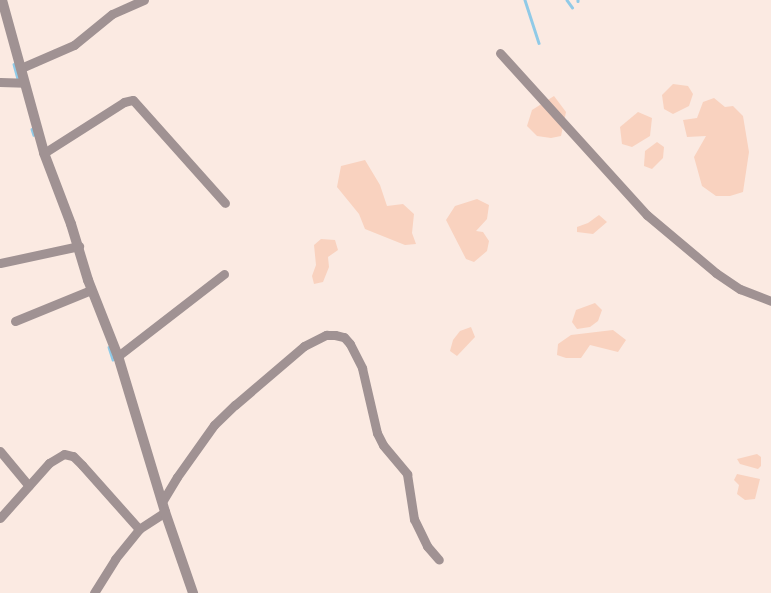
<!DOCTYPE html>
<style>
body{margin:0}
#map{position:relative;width:771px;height:593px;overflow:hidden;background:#fbeae2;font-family:Barlow,sans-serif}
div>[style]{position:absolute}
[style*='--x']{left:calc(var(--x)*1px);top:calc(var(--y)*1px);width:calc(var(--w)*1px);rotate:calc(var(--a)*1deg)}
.green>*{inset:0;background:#f9d2bf}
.stream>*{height:2.5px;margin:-1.25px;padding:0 1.25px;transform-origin:1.25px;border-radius:1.25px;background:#90cae7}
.minor>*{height:9px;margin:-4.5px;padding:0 4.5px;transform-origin:4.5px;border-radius:4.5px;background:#a09293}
.tertiary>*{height:10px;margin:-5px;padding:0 5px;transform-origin:5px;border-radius:5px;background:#a09293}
span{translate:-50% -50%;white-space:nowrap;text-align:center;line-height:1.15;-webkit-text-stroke:4px #fbeae2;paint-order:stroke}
</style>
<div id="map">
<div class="green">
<i style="clip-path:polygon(673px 84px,688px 86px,693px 94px,689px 106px,673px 114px,664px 109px,662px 95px)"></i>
<i style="clip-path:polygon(554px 96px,566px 112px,561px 136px,551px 138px,537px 136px,527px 126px,532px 110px)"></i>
<i style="clip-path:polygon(714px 98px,725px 107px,733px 106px,743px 116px,749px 152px,743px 192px,730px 196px,716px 196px,702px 186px,694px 157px,706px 136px,687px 137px,683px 120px,697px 118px,703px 102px)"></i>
<i style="clip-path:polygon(638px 112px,652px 118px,650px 136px,632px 147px,622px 144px,620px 127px)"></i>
<i style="clip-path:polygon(657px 142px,664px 147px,663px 158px,652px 169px,644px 166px,645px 151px)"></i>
<i style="clip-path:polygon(365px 160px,380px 185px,387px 206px,403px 204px,414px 214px,412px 233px,416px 244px,405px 245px,365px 229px,359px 214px,337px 187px,341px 166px)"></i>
<i style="clip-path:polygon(477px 199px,489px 205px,487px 219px,476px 231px,483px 232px,489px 241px,487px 251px,474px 262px,466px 259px,446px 220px,455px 206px)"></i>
<i style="clip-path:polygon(599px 215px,607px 222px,593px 234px,577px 232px,577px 227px,588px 223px)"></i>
<i style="clip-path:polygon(321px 239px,335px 240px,338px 250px,328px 257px,329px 267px,323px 282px,314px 284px,312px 276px,316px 265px,314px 245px)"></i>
<i style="clip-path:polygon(595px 303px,602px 310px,598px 321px,590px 327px,577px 329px,572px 322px,576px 310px)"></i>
<i style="clip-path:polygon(471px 327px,475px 337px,457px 356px,450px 351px,453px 340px,460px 331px)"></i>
<i style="clip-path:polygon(613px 330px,626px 340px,618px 352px,590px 345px,581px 358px,566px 358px,557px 355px,558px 344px,571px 335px)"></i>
<i style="clip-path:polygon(757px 454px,761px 457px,761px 466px,758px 469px,740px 464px,737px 459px)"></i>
<i style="clip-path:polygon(737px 474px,760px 479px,755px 499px,745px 500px,737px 494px,739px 485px,734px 480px)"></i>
</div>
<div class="stream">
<i style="--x:525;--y:0;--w:45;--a:72"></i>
<i style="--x:567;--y:0;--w:9;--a:54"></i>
<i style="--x:578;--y:0;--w:1;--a:90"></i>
<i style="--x:14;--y:64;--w:16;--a:75"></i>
<i style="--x:32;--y:129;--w:6;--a:72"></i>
<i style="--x:109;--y:347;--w:13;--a:72"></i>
</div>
<div class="minor">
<i style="--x:500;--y:53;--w:219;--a:47.8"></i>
<i style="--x:647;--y:215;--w:90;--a:40"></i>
<i style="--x:716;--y:273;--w:29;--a:34"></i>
<i style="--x:740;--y:289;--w:33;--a:21"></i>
<i style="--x:21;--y:68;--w:58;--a:-23.5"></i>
<i style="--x:74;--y:45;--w:49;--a:-39.2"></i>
<i style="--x:112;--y:14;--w:35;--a:-24"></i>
<i style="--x:0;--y:82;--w:24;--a:2"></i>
<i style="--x:44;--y:153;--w:95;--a:-32.5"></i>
<i style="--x:124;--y:102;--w:9;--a:-13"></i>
<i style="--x:133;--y:100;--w:138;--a:48.2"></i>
<i style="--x:0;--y:263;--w:81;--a:-12.1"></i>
<i style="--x:15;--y:321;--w:82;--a:-22.2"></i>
<i style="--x:118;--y:356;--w:134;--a:-37.7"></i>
<i style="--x:0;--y:451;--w:45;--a:50.4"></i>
<i style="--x:162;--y:502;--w:29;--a:-59"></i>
<i style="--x:177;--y:477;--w:64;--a:-54.6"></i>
<i style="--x:214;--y:425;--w:29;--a:-44"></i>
<i style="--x:235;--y:405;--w:91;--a:-40.5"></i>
<i style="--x:304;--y:346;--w:25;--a:-27"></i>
<i style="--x:326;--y:335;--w:9;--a:0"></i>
<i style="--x:335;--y:335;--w:9;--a:13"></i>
<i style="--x:344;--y:337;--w:9;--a:49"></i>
<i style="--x:350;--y:344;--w:27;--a:63"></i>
<i style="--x:362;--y:368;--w:67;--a:77"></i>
<i style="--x:377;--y:433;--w:13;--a:63"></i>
<i style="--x:383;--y:445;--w:38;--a:50"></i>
<i style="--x:407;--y:474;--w:46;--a:81.2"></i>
<i style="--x:414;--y:519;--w:30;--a:64"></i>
<i style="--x:427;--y:546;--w:18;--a:49"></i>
<i style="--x:0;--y:518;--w:74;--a:-48.3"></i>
<i style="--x:49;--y:463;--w:17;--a:-31"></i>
<i style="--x:64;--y:454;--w:9;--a:13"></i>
<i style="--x:73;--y:456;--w:13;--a:45"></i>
<i style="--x:82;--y:465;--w:86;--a:48.3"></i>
<i style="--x:94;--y:593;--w:40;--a:-58"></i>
<i style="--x:115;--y:559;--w:38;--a:-51"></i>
<i style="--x:139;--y:529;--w:31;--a:-33"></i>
</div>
<div class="tertiary">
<i style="--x:2;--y:0;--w:159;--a:74.6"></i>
<i style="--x:44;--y:153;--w:76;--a:69.2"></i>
<i style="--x:71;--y:224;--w:59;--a:73.1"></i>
<i style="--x:88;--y:280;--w:82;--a:68.5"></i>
<i style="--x:118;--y:356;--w:163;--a:73.2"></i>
<i style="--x:165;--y:512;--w:86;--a:70.9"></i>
</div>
</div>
